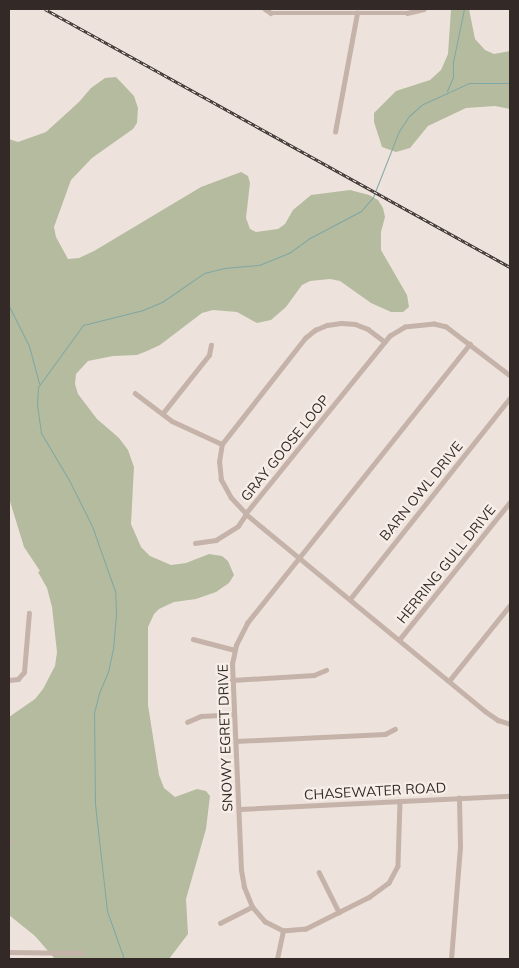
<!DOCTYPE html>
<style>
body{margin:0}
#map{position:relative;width:519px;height:968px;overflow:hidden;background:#eee3dc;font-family:Mulish,sans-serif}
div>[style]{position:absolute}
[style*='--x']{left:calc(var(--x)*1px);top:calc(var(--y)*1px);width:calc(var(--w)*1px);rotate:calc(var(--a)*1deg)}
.green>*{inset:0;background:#b5bb9e}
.stream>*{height:1px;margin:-0.5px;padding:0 0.5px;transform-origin:0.5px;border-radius:0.5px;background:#7fa7a4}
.minor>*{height:4.5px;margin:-2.25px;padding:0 2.25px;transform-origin:2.25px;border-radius:2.25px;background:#c5b3aa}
.rail>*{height:3px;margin-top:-1.5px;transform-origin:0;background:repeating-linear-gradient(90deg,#f7eee8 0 4px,#332a28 0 8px);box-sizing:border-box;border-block:1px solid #332a28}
span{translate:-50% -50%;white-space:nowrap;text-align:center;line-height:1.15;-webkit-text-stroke:4.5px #f7eee8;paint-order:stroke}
.street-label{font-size:14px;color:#332a28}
.frame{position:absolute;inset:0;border:10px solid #332a28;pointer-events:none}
</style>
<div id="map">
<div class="green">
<i style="clip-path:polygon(451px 9px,469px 9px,475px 39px,485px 50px,494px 54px,510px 51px,510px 109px,495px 106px,466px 108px,428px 126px,410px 148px,396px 152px,382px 147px,374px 122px,374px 113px,396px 91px,430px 80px,441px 70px,448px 54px)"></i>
<i style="clip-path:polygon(116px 77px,134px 96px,138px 108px,137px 123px,133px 129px,92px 158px,71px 180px,54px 227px,56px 237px,68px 259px,79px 258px,94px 251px,201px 187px,241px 172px,248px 176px,250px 183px,246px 218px,250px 229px,256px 232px,278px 229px,285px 224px,293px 210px,311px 195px,350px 190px,369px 195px,378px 200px,383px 208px,385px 217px,381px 232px,381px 250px,407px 295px,409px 307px,403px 312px,391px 312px,371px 303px,340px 281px,330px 279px,310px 281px,302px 285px,286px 307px,271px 320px,257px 323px,237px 312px,213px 310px,202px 313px,160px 345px,147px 351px,137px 355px,113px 356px,88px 361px,76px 374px,75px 384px,78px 394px,97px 419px,119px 438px,128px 450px,134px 467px,131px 524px,141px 547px,150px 556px,171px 565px,186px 563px,209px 554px,222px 556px,228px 561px,234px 575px,229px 583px,216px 592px,196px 599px,174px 602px,159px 609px,154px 614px,148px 627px,148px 705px,159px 775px,164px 788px,175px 797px,197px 789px,206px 791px,210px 796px,206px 829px,186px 899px,188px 934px,169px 959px,55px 959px,35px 936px,9px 915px,9px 717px,35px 699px,43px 689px,55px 666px,57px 652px,52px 607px,47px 588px,38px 572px,40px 571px,24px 547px,9px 498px,9px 139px,18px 142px,46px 132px,79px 102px,91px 88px,105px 78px)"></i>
</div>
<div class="stream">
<i style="--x:447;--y:91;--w:15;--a:-67"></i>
<i style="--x:453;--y:77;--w:15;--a:-90"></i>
<i style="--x:453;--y:62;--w:54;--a:-78.3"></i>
<i style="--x:9;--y:306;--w:45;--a:63.4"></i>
<i style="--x:29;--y:346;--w:39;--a:75"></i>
<i style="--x:124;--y:959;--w:51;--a:-109.5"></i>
<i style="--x:107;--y:911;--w:108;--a:-96.4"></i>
<i style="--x:95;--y:804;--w:91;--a:-90.6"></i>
<i style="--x:94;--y:713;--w:21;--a:-76"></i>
<i style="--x:99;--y:693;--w:23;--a:-67"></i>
<i style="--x:108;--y:672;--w:24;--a:-78"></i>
<i style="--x:113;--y:649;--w:35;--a:-85"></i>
<i style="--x:116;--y:614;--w:23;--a:-92"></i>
<i style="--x:115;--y:591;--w:69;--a:-109.5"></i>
<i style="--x:92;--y:526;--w:51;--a:-116.6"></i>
<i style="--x:69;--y:480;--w:55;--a:-120.8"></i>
<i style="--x:41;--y:433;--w:27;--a:-98"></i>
<i style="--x:37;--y:406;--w:19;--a:-87"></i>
<i style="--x:38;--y:387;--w:77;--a:-54"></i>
<i style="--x:83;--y:325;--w:62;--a:-14"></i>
<i style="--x:143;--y:310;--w:21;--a:-23"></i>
<i style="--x:162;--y:302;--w:51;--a:-34.6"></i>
<i style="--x:204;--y:273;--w:21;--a:-14"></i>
<i style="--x:224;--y:268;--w:35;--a:-5"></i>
<i style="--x:259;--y:265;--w:32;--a:-22"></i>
<i style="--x:289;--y:253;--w:24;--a:-36"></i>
<i style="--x:308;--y:239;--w:60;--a:-27.8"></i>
<i style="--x:361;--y:211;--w:18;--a:-49"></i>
<i style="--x:373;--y:197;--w:71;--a:-68.5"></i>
<i style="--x:399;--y:131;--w:18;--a:-56"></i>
<i style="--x:409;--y:116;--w:18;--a:-41"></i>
<i style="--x:423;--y:104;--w:51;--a:-24.5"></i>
<i style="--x:469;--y:83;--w:41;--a:0"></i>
</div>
<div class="minor">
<i style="--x:265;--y:9;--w:7;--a:34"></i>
<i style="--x:271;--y:13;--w:136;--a:0"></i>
<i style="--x:407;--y:13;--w:17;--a:-13"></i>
<i style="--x:335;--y:132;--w:121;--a:-79.5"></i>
<i style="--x:510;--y:376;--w:81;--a:-142.6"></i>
<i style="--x:446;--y:327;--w:12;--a:-166"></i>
<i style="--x:434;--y:324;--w:29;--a:174"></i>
<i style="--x:405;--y:327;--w:17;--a:149"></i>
<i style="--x:390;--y:336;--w:229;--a:129"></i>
<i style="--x:246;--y:514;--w:310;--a:39.5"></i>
<i style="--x:485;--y:711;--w:16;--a:35"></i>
<i style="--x:498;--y:720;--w:13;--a:18"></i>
<i style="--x:135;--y:393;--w:46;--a:37.1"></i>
<i style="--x:172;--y:421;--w:55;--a:24.7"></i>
<i style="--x:163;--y:413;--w:74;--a:-51.6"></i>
<i style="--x:209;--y:355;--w:10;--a:-79"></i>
<i style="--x:195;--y:543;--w:21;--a:-8"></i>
<i style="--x:216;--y:540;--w:26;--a:-32"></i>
<i style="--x:238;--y:526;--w:14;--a:-56"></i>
<i style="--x:246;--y:514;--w:22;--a:-133"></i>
<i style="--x:231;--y:498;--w:21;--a:-119"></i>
<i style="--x:221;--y:480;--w:18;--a:-96"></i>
<i style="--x:219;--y:462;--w:18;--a:-81"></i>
<i style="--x:222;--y:444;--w:135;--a:-51.9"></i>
<i style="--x:305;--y:338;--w:13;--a:-39"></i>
<i style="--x:315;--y:330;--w:13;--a:-23"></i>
<i style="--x:327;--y:325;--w:14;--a:-8"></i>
<i style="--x:341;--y:323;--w:14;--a:4"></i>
<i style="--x:355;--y:324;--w:14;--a:21"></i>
<i style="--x:368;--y:329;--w:21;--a:37"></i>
<i style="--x:350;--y:599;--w:257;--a:-51.5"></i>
<i style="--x:193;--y:639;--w:43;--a:14.7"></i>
<i style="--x:399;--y:640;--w:177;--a:-51.2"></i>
<i style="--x:9;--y:680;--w:9;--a:-6"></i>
<i style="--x:18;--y:679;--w:9;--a:-49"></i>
<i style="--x:24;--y:672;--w:59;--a:-85.2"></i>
<i style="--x:232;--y:680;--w:82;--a:-3.5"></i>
<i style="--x:314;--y:675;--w:13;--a:-23"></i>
<i style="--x:449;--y:681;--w:97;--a:-51.2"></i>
<i style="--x:187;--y:722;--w:15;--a:-23"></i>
<i style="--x:201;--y:716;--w:33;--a:-3"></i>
<i style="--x:236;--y:741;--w:149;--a:-2.7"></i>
<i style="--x:385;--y:734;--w:11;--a:-27"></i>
<i style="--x:400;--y:801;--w:65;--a:91.8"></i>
<i style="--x:398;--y:866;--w:19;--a:118"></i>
<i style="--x:389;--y:883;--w:24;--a:144"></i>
<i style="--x:370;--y:897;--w:72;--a:153.4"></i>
<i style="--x:306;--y:929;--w:23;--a:175"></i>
<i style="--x:283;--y:931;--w:20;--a:-153"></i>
<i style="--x:265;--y:922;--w:20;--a:-131"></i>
<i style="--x:252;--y:907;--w:22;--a:-112"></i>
<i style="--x:244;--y:887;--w:17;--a:-100"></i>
<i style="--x:241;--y:870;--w:206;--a:-92.5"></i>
<i style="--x:232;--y:664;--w:19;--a:-78"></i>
<i style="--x:236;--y:645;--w:25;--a:-63"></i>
<i style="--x:247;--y:623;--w:357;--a:-51.4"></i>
<i style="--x:240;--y:809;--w:270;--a:-2.8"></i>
<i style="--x:9;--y:843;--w:1;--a:-45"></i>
<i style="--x:319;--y:872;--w:45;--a:63.4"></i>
<i style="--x:220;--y:923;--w:36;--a:-27"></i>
<i style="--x:9;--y:952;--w:73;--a:0.8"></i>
<i style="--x:277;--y:959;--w:29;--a:-78"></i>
<i style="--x:451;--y:959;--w:113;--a:-85.4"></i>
<i style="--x:460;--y:846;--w:48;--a:-91.2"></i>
</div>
<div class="rail">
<i style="--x:45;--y:9;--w:532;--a:29.02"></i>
</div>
<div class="street-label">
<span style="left:285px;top:448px;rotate:-51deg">GRAY GOOSE LOOP</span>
<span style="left:421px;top:491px;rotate:-51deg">BARN OWL DRIVE</span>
<span style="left:446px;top:564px;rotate:-51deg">HERRING GULL DRIVE</span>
<span style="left:225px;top:738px;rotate:-92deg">SNOWY EGRET DRIVE</span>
<span style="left:375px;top:791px;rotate:-3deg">CHASEWATER ROAD</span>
</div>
<div class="frame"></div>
</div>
